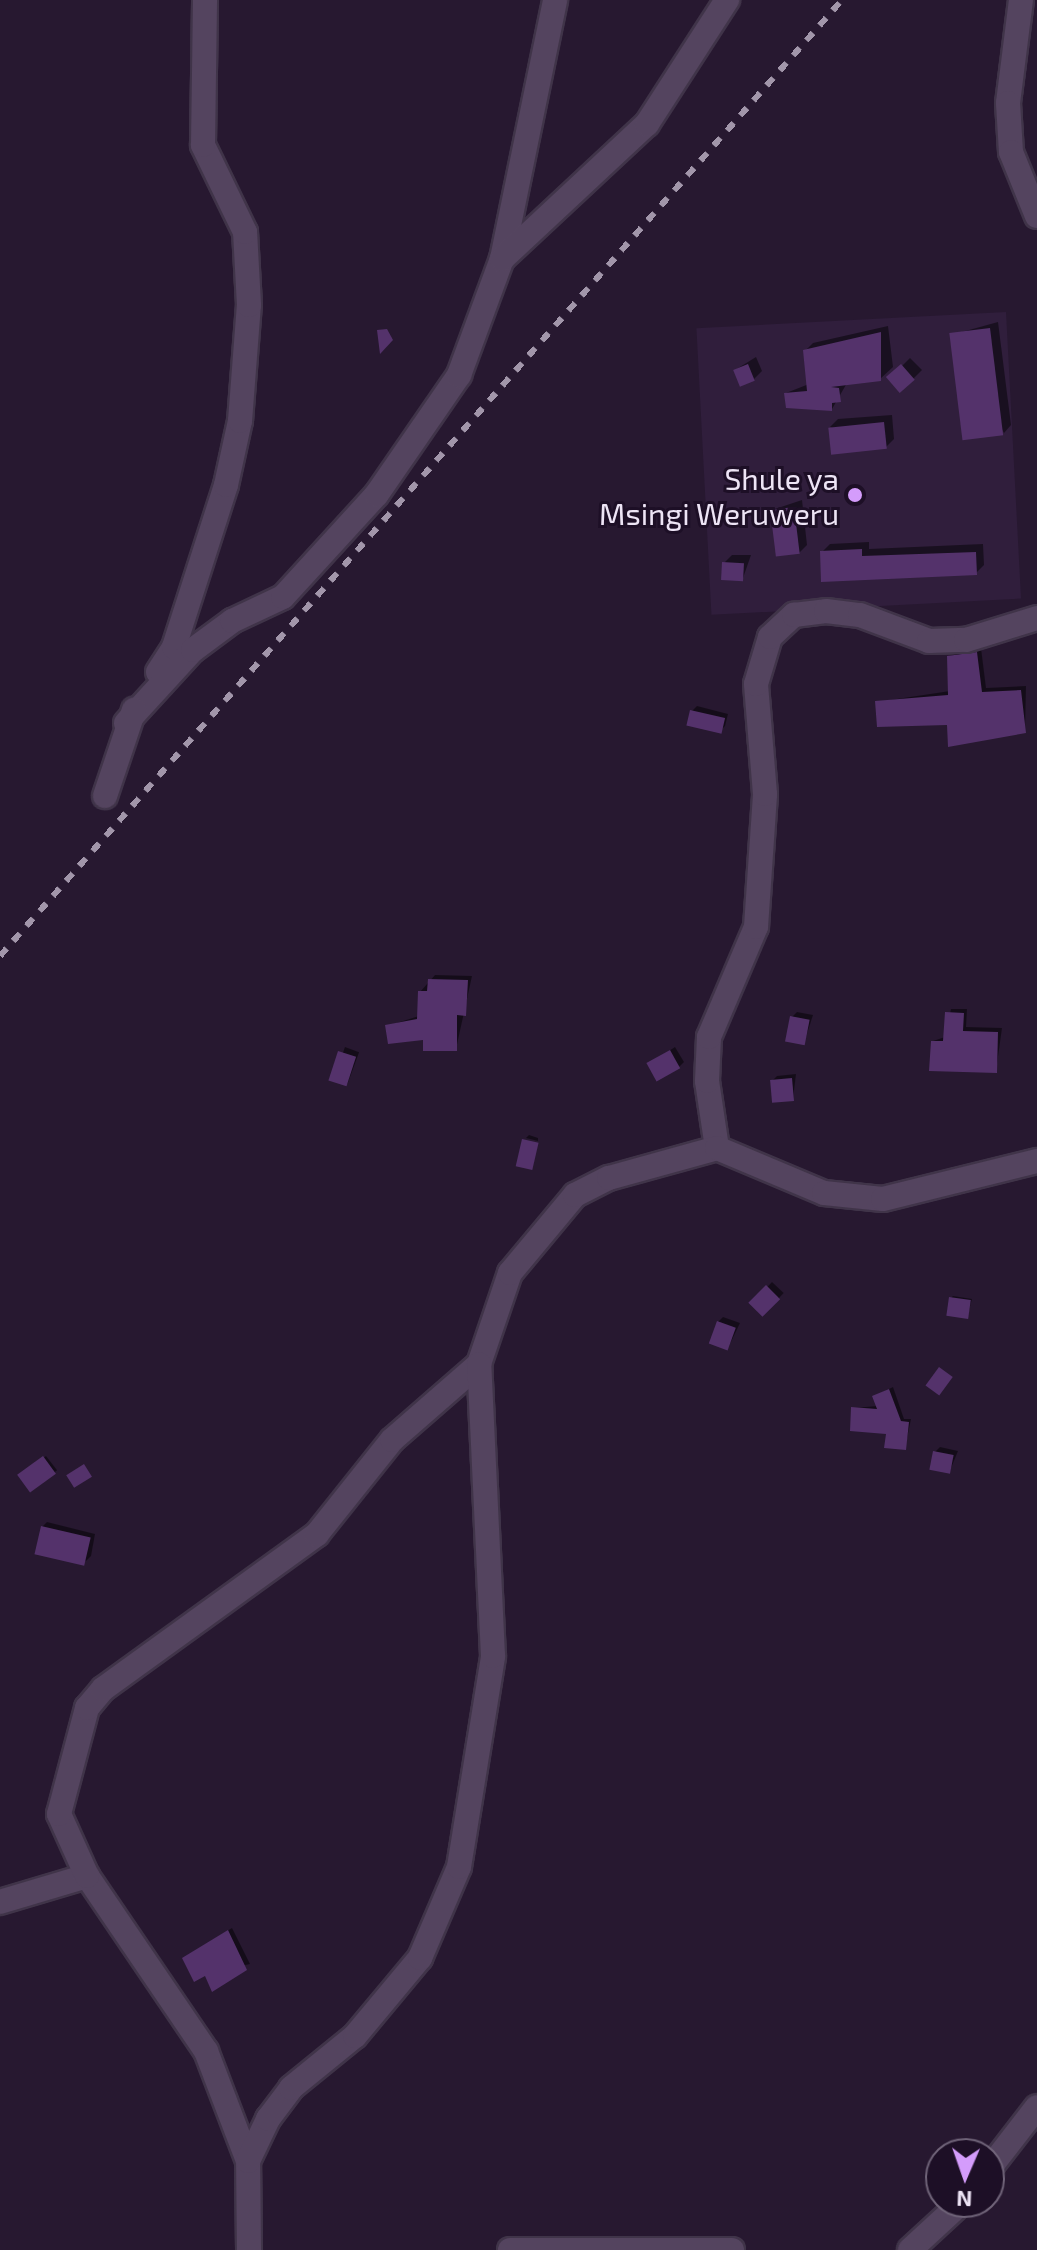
<!DOCTYPE html>
<style>
body{margin:0}
#map{position:relative;width:1037px;height:2250px;overflow:hidden;background:#271830;font-family:"Exo 2",sans-serif}
div>[style]{position:absolute}
[style*='--x']{left:calc(var(--x)*1px);top:calc(var(--y)*1px);width:calc(var(--w)*1px);rotate:calc(var(--a)*1deg)}
.built>*{inset:0;background:#301e3c;transform-origin:0 0}
.shadow>*{inset:0;background:#0007;transform-origin:0 0}
.building>*{inset:0;background:#54326b;transform-origin:0 0}
.roads{filter:drop-shadow(2px 0 #403449) drop-shadow(-2px 0 #403449) drop-shadow(0 2px #403449) drop-shadow(0 -2px #403449)}
.minor>*{height:24px;margin:-12px;padding:0 12px;transform-origin:12px;border-radius:12px;background:#54445f}
.rail>*{height:6px;margin-top:-3px;transform-origin:0;background:repeating-linear-gradient(90deg,#a296aa 0 10px,transparent 0 20px)}
.dots>*{width:22px;height:22px;translate:-50% -50%;box-sizing:border-box;border:4px solid #1d0f26;border-radius:50%}
span{translate:-50% -50%;white-space:nowrap;text-align:center;line-height:1.15;-webkit-text-stroke:6px #1d0f26;paint-order:stroke}
.poi-label{font-size:30px;color:#ede4f5}
.right{translate:-100% -50%;text-align:right}
.north{position:absolute;left:925px;top:2138px;width:80px;height:80px;box-sizing:border-box;background:#1d0f26;border:2px solid #706479;border-radius:50%;rotate:182deg;font-size:22px;font-weight:700;line-height:32px;text-align:center;color:#ede4f5}
.north::after{content:'';display:block;margin:auto;width:28px;height:36px;background:#d49cfb;clip-path:polygon(50% 0,100% 100%,50% 72%,0 100%)}
</style>
<div id="map">
<div class="built">
<i style="left:1006px;top:312px;width:287px;height:310px;rotate:87deg"></i>
</div>
<div class="shadow">
<i style="clip-path:polygon(998px 322px,1011px 425px,1004px 433px,951px 335px)"></i>
<i style="clip-path:polygon(888px 326px,893px 367px,880px 379px,847px 383px,832px 409px,786px 393px,809px 384px,805px 351px,813px 343px)"></i>
<i style="clip-path:polygon(756px 357px,762px 371px,754px 379px,735px 370px)"></i>
<i style="left:910px;top:358px;width:17px;height:28px;rotate:45deg"></i>
<i style="clip-path:polygon(892px 415px,894px 439px,886px 447px,830px 427px,838px 419px)"></i>
<i style="clip-path:polygon(802px 500px,807px 545px,799px 553px,772px 510px)"></i>
<i style="clip-path:polygon(869px 542px,869px 549px,983px 544px,984px 565px,976px 573px,822px 552px,830px 544px)"></i>
<i style="clip-path:polygon(732px 555px,751px 555px,743px 578px,724px 563px)"></i>
<i style="clip-path:polygon(981px 648px,986px 688px,1026px 686px,1025px 731px,949px 723px,877px 702px,950px 691px,949px 656px)"></i>
<i style="clip-path:polygon(697px 706px,728px 714px,725px 726px,720px 731px,692px 711px)"></i>
<i style="clip-path:polygon(435px 975px,472px 976px,456px 1049px,387px 1026px,419px 1016px,420px 992px)"></i>
<i style="clip-path:polygon(951px 1009px,967px 1009px,966px 1027px,1002px 1028px,996px 1071px,933px 1041px,945px 1037px)"></i>
<i style="clip-path:polygon(797px 1012px,813px 1015px,804px 1043px,792px 1017px)"></i>
<i style="left:345px;top:1047px;width:15px;height:34px;rotate:20deg"></i>
<i style="clip-path:polygon(675px 1047px,684px 1062px,679px 1067px,649px 1064px)"></i>
<i style="clip-path:polygon(796px 1074px,793px 1099px,772px 1081px,777px 1076px)"></i>
<i style="clip-path:polygon(529px 1135px,538px 1138px,538px 1141px,526px 1138px)"></i>
<i style="left:772px;top:1282px;width:16px;height:29px;rotate:43deg"></i>
<i style="clip-path:polygon(953px 1296px,972px 1299px,967px 1317px,951px 1298px)"></i>
<i style="clip-path:polygon(723px 1317px,740px 1323px,728px 1348px,718px 1322px)"></i>
<i style="clip-path:polygon(893px 1387px,904px 1419px,911px 1419px,905px 1448px,853px 1408px,878px 1406px,875px 1396px)"></i>
<i style="clip-path:polygon(940px 1447px,958px 1451px,949px 1473px,935px 1452px)"></i>
<i style="left:46px;top:1456px;width:18px;height:32px;rotate:52deg"></i>
<i style="clip-path:polygon(47px 1522px,95px 1534px,91px 1556px,86px 1561px,42px 1527px)"></i>
<i style="clip-path:polygon(232px 1928px,250px 1964px,206px 1974px,188px 1955px)"></i>
</div>
<div class="building">
<i style="left:990px;top:328px;width:108px;height:41px;rotate:83deg"></i>
<i style="clip-path:polygon(387px 329px,393px 340px,380px 354px,377px 330px)"></i>
<i style="clip-path:polygon(881px 332px,881px 381px,831px 387px,839px 388px,841px 402px,832px 403px,832px 411px,786px 408px,784px 393px,807px 391px,803px 350px)"></i>
<i style="left:748px;top:364px;width:18px;height:16px;rotate:68deg"></i>
<i style="left:901px;top:364px;width:21px;height:20px;rotate:49deg"></i>
<i style="left:884px;top:422px;width:27px;height:56px;rotate:84deg"></i>
<i style="left:794px;top:507px;width:47px;height:24px;rotate:83deg"></i>
<i style="clip-path:polygon(862px 549px,862px 556px,976px 552px,977px 575px,821px 582px,820px 551px)"></i>
<i style="left:722px;top:562px;width:22px;height:18px;rotate:3deg"></i>
<i style="clip-path:polygon(977px 652px,982px 692px,1021px 690px,1026px 733px,948px 747px,947px 725px,877px 727px,875px 701px,948px 695px,947px 656px)"></i>
<i style="left:690px;top:710px;width:36px;height:16px;rotate:13deg"></i>
<i style="clip-path:polygon(428px 979px,468px 980px,466px 1016px,457px 1015px,457px 1051px,423px 1051px,423px 1040px,388px 1044px,385px 1025px,417px 1019px,418px 991px,427px 991px)"></i>
<i style="clip-path:polygon(945px 1012px,964px 1013px,963px 1031px,998px 1032px,997px 1073px,929px 1071px,931px 1041px,943px 1041px)"></i>
<i style="left:790px;top:1016px;width:20px;height:26px;rotate:11deg"></i>
<i style="left:670px;top:1050px;width:21px;height:27px;rotate:61deg"></i>
<i style="left:338px;top:1051px;width:19px;height:31px;rotate:18deg"></i>
<i style="left:792px;top:1078px;width:23px;height:22px;rotate:85deg"></i>
<i style="left:522px;top:1139px;width:17px;height:28px;rotate:13deg"></i>
<i style="left:766px;top:1285px;width:20px;height:25px;rotate:45deg"></i>
<i style="left:949px;top:1297px;width:22px;height:19px;rotate:8deg"></i>
<i style="left:717px;top:1321px;width:20px;height:24px;rotate:20deg"></i>
<i style="left:939px;top:1367px;width:17px;height:23px;rotate:36deg"></i>
<i style="clip-path:polygon(889px 1389px,901px 1421px,909px 1422px,906px 1450px,884px 1448px,886px 1434px,850px 1431px,851px 1407px,877px 1409px,872px 1396px)"></i>
<i style="left:933px;top:1451px;width:21px;height:19px;rotate:11deg"></i>
<i style="left:43px;top:1456px;width:22px;height:32px;rotate:54deg"></i>
<i style="left:84px;top:1464px;width:15px;height:21px;rotate:58deg"></i>
<i style="left:41px;top:1526px;width:51px;height:29px;rotate:13deg"></i>
<i style="clip-path:polygon(228px 1930px,247px 1970px,212px 1992px,205px 1976px,194px 1982px,182px 1958px)"></i>
</div>
<div class="roads">
<div class="minor">
<i style="--x:1021;--y:0;--w:104;--a:97.2"></i>
<i style="--x:1008;--y:103;--w:49;--a:86.5"></i>
<i style="--x:1011;--y:152;--w:69;--a:67.9"></i>
<i style="--x:502;--y:259;--w:264;--a:-78.4"></i>
<i style="--x:158;--y:672;--w:30;--a:-57"></i>
<i style="--x:174;--y:647;--w:170;--a:-72.2"></i>
<i style="--x:226;--y:485;--w:66;--a:-77.7"></i>
<i style="--x:240;--y:421;--w:116;--a:-85.6"></i>
<i style="--x:249;--y:305;--w:73;--a:-93.1"></i>
<i style="--x:245;--y:232;--w:97;--a:-115.8"></i>
<i style="--x:203;--y:145;--w:145;--a:-89.2"></i>
<i style="--x:126;--y:723;--w:99;--a:-47.5"></i>
<i style="--x:193;--y:650;--w:49;--a:-36.6"></i>
<i style="--x:232;--y:621;--w:56;--a:-25.2"></i>
<i style="--x:283;--y:597;--w:139;--a:-47.6"></i>
<i style="--x:377;--y:494;--w:145;--a:-55.4"></i>
<i style="--x:459;--y:375;--w:124;--a:-69.7"></i>
<i style="--x:502;--y:259;--w:198;--a:-43"></i>
<i style="--x:647;--y:124;--w:148;--a:-57.2"></i>
<i style="--x:105;--y:796;--w:91;--a:-71.4"></i>
<i style="--x:717;--y:1148;--w:68;--a:-98.5"></i>
<i style="--x:707;--y:1081;--w:44;--a:-87.4"></i>
<i style="--x:709;--y:1037;--w:120;--a:-66.9"></i>
<i style="--x:756;--y:927;--w:133;--a:-86.1"></i>
<i style="--x:765;--y:794;--w:110;--a:-94.7"></i>
<i style="--x:756;--y:684;--w:49;--a:-73.4"></i>
<i style="--x:770;--y:637;--w:33;--a:-43"></i>
<i style="--x:794;--y:615;--w:32;--a:-7"></i>
<i style="--x:826;--y:611;--w:34;--a:7"></i>
<i style="--x:860;--y:615;--w:74;--a:20.6"></i>
<i style="--x:929;--y:641;--w:37;--a:-2"></i>
<i style="--x:966;--y:640;--w:74;--a:-17.2"></i>
<i style="--x:0;--y:1902;--w:91;--a:-16.6"></i>
<i style="--x:248;--y:2161;--w:118;--a:-110.9"></i>
<i style="--x:206;--y:2051;--w:212;--a:-124.2"></i>
<i style="--x:87;--y:1876;--w:68;--a:-114.3"></i>
<i style="--x:59;--y:1814;--w:110;--a:-75.2"></i>
<i style="--x:87;--y:1708;--w:25;--a:-50"></i>
<i style="--x:103;--y:1689;--w:264;--a:-35.9"></i>
<i style="--x:317;--y:1534;--w:120;--a:-51.4"></i>
<i style="--x:392;--y:1440;--w:116;--a:-41.1"></i>
<i style="--x:479;--y:1364;--w:96;--a:-71.2"></i>
<i style="--x:510;--y:1273;--w:102;--a:-50.2"></i>
<i style="--x:575;--y:1195;--w:38;--a:-27"></i>
<i style="--x:609;--y:1178;--w:112;--a:-15.5"></i>
<i style="--x:717;--y:1148;--w:116;--a:22.8"></i>
<i style="--x:824;--y:1193;--w:59;--a:5.8"></i>
<i style="--x:883;--y:1199;--w:159;--a:-13.9"></i>
<i style="--x:989;--y:2169;--w:78;--a:-52.3"></i>
<i style="--x:249;--y:2250;--w:89;--a:-90.6"></i>
<i style="--x:248;--y:2161;--w:47;--a:-64.5"></i>
<i style="--x:268;--y:2119;--w:39;--a:-53"></i>
<i style="--x:291;--y:2088;--w:82;--a:-39.1"></i>
<i style="--x:355;--y:2036;--w:102;--a:-50.2"></i>
<i style="--x:420;--y:1958;--w:99;--a:-66.8"></i>
<i style="--x:459;--y:1867;--w:214;--a:-80.8"></i>
<i style="--x:493;--y:1656;--w:292;--a:-92.7"></i>
<i style="--x:510;--y:2250;--w:222;--a:0"></i>
<i style="--x:910;--y:2250;--w:71;--a:-42.7"></i>
</div>
</div>
<div class="rail">
<i style="--x:0;--y:956;--w:1274;--a:-48.63"></i>
</div>
<div class="dots">
<i style="left:855px;top:495px;background:#d49cfb"></i>
</div>
<div class="poi-label">
<span class="right" style="left:839px;top:495px">Shule ya<br>Msingi Weruweru</span>
</div>
<div class="north">N</div>
</div>
